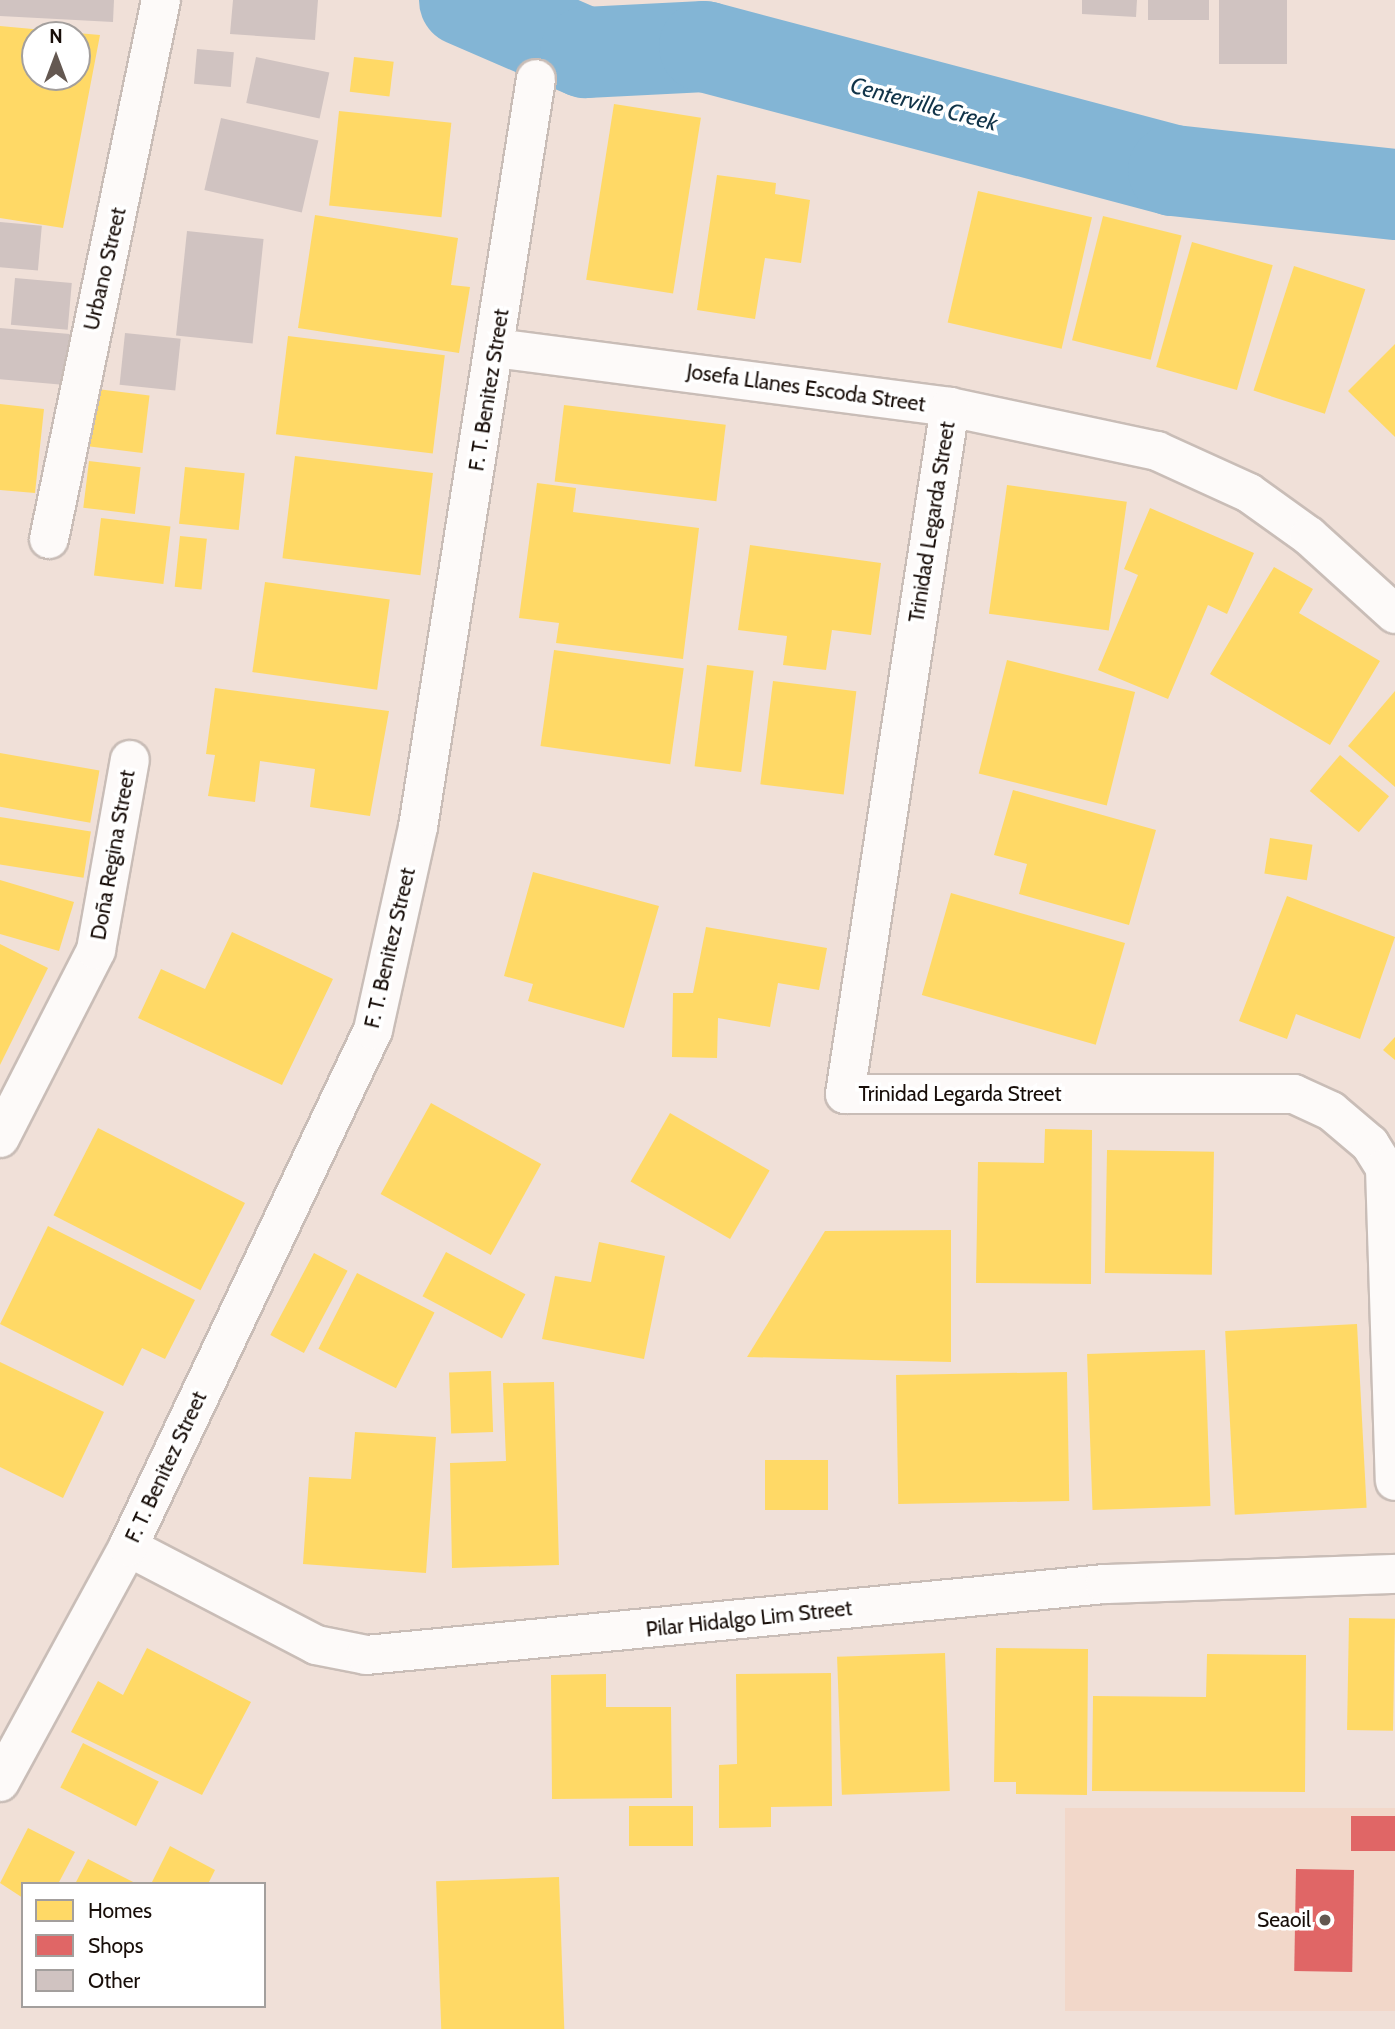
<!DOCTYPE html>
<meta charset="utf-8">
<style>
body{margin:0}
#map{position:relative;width:1395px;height:2029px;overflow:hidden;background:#f0e0d8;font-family:Cabin,sans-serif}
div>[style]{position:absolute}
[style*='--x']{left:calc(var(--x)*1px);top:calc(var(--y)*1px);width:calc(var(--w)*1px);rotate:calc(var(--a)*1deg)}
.built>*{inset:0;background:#f2d7c9;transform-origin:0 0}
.homes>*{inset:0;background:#ffd966;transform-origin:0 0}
.shops>*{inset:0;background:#e06666;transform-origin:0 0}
.river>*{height:91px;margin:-45.5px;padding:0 45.5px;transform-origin:45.5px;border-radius:45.5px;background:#83b5d5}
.building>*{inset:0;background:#d0c3c1;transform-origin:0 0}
.roads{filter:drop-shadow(2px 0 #c9bdb7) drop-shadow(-2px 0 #c9bdb7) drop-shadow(0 2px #c9bdb7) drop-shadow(0 -2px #c9bdb7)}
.street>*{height:38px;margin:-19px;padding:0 19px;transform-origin:19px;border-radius:19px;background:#fdfaf9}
.dots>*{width:19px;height:19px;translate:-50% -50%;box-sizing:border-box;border:4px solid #fff;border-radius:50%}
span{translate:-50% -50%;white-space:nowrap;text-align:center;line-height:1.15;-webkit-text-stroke:7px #fff;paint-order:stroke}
.street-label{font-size:21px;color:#180e09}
.poi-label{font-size:21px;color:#180e09}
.right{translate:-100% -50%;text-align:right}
.water-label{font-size:23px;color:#113449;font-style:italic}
.legend{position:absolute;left:21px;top:1882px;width:245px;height:126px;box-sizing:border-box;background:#fff;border:2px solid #a39f9d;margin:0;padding:9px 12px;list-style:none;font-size:21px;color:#180e09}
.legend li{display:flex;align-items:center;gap:14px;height:35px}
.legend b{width:35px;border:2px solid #a39f9d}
.north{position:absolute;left:21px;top:21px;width:70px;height:70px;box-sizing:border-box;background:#fff;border:2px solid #a39f9d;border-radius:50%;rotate:0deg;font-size:19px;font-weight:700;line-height:28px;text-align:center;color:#180e09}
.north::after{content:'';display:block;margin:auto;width:24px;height:32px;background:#645851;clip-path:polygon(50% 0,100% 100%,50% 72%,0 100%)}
</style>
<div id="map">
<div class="built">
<i style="left:1395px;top:1808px;width:203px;height:330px;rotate:90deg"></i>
</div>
<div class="homes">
<i style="clip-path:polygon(0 26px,76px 33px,35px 35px,35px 77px,77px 77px,77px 33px,100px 35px,63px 228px,0 218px)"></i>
<i style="left:354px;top:57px;width:40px;height:35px;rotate:7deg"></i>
<i style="left:614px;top:104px;width:88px;height:178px;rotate:9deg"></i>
<i style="left:339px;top:111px;width:113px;height:95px;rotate:6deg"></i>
<i style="clip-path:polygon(717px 175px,776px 183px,775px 194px,810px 200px,801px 263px,765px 258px,755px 319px,697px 310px)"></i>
<i style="left:978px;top:191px;width:117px;height:135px;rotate:13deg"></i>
<i style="clip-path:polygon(315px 215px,458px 238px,451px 285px,470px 287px,459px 353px,298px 328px)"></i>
<i style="left:1103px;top:216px;width:81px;height:128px;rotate:14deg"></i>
<i style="left:1192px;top:242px;width:84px;height:130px;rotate:16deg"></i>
<i style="left:1294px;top:266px;width:75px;height:131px;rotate:18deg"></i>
<i style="left:288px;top:336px;width:158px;height:99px;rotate:7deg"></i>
<i style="clip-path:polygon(1395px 344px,1395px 437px,1348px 391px)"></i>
<i style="left:89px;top:388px;width:61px;height:58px;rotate:7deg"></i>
<i style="clip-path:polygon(0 404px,44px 409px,35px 493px,0 490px)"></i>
<i style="left:564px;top:405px;width:163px;height:77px;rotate:7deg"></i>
<i style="left:295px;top:456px;width:139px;height:103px;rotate:7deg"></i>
<i style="left:89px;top:461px;width:52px;height:47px;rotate:7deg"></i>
<i style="left:185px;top:467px;width:60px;height:57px;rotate:6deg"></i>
<i style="clip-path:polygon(537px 483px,576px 488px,573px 512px,699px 528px,683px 659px,556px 643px,559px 623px,519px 618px)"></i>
<i style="left:1007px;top:485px;width:121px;height:130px;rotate:8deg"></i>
<i style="clip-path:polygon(1150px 508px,1254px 553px,1227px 614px,1208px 605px,1168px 699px,1098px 670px,1138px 575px,1124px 569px)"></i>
<i style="left:101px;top:518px;width:70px;height:58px;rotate:7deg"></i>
<i style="left:180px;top:536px;width:27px;height:51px;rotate:6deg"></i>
<i style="clip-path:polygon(750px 545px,881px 563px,871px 635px,832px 630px,826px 670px,783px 665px,787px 636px,738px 630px)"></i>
<i style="clip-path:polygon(1274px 567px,1313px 589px,1299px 613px,1380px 661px,1330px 745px,1210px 674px)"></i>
<i style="left:265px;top:582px;width:126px;height:91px;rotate:8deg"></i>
<i style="left:554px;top:650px;width:131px;height:97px;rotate:8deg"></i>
<i style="left:1007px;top:660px;width:132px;height:117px;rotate:14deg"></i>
<i style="left:707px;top:665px;width:47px;height:102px;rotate:7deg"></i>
<i style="left:773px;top:681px;width:84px;height:104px;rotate:7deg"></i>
<i style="clip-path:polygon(215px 688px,389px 711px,370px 816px,310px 807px,315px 769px,260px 761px,255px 802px,208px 796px,215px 755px,206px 754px)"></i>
<i style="clip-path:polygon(1395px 691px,1395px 787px,1348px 746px)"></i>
<i style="left:0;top:753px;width:101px;height:53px;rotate:10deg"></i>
<i style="left:1340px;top:755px;width:64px;height:47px;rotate:40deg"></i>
<i style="clip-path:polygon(1013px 790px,1156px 830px,1129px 925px,1019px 894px,1027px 864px,994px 855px)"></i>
<i style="left:0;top:817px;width:92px;height:47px;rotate:9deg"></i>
<i style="left:1270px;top:838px;width:43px;height:36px;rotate:9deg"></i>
<i style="clip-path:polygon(533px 872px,659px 906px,624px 1028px,528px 1001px,533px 984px,504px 976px)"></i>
<i style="clip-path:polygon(0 880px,74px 902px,59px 951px,0 934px)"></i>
<i style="left:951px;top:893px;width:181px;height:106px;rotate:16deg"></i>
<i style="clip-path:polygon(1287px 896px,1395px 937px,1360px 1039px,1296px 1014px,1287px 1039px,1239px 1021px)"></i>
<i style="clip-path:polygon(706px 927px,827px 948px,819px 990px,778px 983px,770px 1027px,718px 1018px,717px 1058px,672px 1057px,673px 993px,693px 993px)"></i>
<i style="clip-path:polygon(232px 932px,333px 979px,282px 1085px,138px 1018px,161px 969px,205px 989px)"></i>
<i style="clip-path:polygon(0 944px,48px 968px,0 1065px)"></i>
<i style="clip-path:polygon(1395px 1037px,1395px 1060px,1383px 1050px)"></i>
<i style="left:431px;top:1103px;width:126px;height:104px;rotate:29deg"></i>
<i style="left:670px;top:1113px;width:115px;height:79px;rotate:30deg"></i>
<i style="left:98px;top:1128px;width:165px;height:98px;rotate:27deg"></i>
<i style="clip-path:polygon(1045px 1129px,1092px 1130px,1091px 1284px,976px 1283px,978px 1162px,1044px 1163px)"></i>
<i style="left:1107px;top:1150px;width:107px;height:123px;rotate:1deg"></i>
<i style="clip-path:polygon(48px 1226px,195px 1300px,165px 1359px,142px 1348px,123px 1386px,0 1324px)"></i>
<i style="clip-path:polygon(951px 1230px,951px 1362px,747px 1357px,825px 1231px)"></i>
<i style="clip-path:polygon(599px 1242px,665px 1256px,644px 1359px,542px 1339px,555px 1276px,591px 1282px)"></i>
<i style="left:446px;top:1252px;width:90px;height:50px;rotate:28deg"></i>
<i style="left:314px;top:1253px;width:38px;height:93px;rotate:28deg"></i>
<i style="left:357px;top:1273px;width:87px;height:85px;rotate:27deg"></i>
<i style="left:1357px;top:1324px;width:184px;height:132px;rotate:87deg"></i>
<i style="left:1205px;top:1350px;width:156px;height:118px;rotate:88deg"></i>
<i style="clip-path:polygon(0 1362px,104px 1412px,63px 1498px,0 1467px)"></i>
<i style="left:491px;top:1371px;width:61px;height:42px;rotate:88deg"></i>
<i style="left:1067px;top:1372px;width:129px;height:171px;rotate:89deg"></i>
<i style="clip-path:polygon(554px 1382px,559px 1565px,452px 1568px,450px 1463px,506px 1461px,503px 1383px)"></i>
<i style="clip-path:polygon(355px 1432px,436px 1437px,426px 1573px,303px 1564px,309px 1477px,351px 1479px)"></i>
<i style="left:828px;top:1460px;width:50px;height:63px;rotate:90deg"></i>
<i style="left:1349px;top:1618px;width:46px;height:112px;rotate:1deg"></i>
<i style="clip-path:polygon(147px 1648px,251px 1702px,202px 1795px,71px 1732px,98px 1681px,123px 1695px)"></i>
<i style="clip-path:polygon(996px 1648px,1088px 1649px,1087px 1795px,1016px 1794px,1016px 1782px,994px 1782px)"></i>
<i style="left:945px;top:1653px;width:138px;height:108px;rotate:88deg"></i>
<i style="clip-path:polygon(1207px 1654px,1306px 1655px,1305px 1792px,1092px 1791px,1093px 1696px,1206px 1697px)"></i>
<i style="clip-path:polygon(831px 1673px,832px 1806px,771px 1807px,771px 1827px,719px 1828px,719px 1765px,737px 1764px,736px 1674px)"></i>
<i style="clip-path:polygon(606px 1674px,606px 1707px,671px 1707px,672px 1798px,552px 1799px,551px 1675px)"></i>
<i style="left:83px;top:1743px;width:85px;height:50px;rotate:27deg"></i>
<i style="left:629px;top:1806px;width:64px;height:40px"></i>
<i style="clip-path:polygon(28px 1828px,75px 1852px,58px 1884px,23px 1884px,23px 1898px,0 1883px)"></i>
<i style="clip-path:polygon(170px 1846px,215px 1870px,208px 1884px,151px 1884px)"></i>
<i style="clip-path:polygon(88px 1859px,137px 1884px,75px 1884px)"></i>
<i style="left:559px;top:1877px;width:152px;height:123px;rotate:88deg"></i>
</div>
<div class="shops">
<i style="left:1351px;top:1816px;width:44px;height:35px"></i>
<i style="left:1296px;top:1869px;width:58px;height:102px;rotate:1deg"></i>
</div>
<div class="river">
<i style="--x:464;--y:0;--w:132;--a:23.3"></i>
<i style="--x:585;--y:52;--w:119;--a:-2.9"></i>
<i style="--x:704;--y:46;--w:485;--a:14.8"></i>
<i style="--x:1173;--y:170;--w:223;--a:6.2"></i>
</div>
<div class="building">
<i style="clip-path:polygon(0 0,114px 0,113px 22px,0 16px)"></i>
<i style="clip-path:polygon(233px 0,318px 0,315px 40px,230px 34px)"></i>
<i style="clip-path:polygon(1082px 0,1137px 0,1136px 17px,1082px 14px)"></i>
<i style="left:1148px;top:0;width:61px;height:20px"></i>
<i style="left:1219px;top:0;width:68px;height:64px"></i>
<i style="left:197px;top:49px;width:37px;height:35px;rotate:5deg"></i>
<i style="left:256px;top:57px;width:75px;height:47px;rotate:12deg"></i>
<i style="left:221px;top:118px;width:100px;height:74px;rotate:13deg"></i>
<i style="left:0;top:222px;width:42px;height:45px;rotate:5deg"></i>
<i style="left:187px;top:231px;width:77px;height:105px;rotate:6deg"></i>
<i style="left:15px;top:278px;width:57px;height:47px;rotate:5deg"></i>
<i style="left:0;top:328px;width:70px;height:51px;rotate:5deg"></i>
<i style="left:125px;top:333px;width:56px;height:52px;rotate:6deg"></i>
</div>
<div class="roads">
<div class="street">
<i style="--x:496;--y:348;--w:458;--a:7.4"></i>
<i style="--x:950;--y:407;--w:212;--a:12"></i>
<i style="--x:1157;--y:451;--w:101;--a:24.5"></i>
<i style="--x:1249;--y:493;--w:74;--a:35.6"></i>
<i style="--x:1309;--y:536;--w:116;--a:42.2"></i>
<i style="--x:950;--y:407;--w:695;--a:98.69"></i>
<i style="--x:845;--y:1094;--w:449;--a:0"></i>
<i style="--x:1294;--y:1094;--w:41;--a:24.7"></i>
<i style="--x:1331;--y:1111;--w:51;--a:40.2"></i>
<i style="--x:1370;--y:1144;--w:28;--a:58"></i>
<i style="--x:1385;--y:1168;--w:313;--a:88.2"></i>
<i style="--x:49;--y:539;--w:551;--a:-78.26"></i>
<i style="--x:0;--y:1138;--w:211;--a:-62.9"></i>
<i style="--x:96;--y:950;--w:193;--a:-79.9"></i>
<i style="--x:128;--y:1547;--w:212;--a:27.5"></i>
<i style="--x:316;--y:1645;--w:51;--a:11.3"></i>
<i style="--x:366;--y:1655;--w:742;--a:-5.49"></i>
<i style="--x:1105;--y:1584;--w:290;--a:-2"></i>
<i style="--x:0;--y:1782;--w:268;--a:-61.4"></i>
<i style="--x:128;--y:1547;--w:572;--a:-64.64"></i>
<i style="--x:373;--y:1030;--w:208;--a:-77.5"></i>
<i style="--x:418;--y:827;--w:757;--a:-81.04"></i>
</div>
</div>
<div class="dots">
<i style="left:1325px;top:1920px;background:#645851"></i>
</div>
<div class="street-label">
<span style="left:105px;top:269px;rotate:-77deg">Urbano Street</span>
<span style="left:806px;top:388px;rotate:8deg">Josefa Llanes Escoda Street</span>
<span style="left:489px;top:390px;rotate:-81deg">F. T. Benitez Street</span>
<span style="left:932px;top:522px;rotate:-81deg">Trinidad Legarda Street</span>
<span style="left:113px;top:855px;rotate:-80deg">Doña Regina Street</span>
<span style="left:390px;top:948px;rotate:-77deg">F. T. Benitez Street</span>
<span style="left:960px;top:1094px">Trinidad Legarda Street</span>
<span style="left:166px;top:1467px;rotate:-65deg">F. T. Benitez Street</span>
<span style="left:749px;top:1619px;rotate:-6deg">Pilar Hidalgo Lim Street</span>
</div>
<div class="poi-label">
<span class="right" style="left:1311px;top:1920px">Seaoil</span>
</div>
<div class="water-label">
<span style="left:924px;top:104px;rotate:15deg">Centerville Creek</span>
</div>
<ul class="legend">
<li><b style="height:19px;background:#ffd966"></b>Homes</li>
<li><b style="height:19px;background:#e06666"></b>Shops</li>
<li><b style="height:19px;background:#d0c3c1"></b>Other</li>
</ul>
<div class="north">N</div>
</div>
